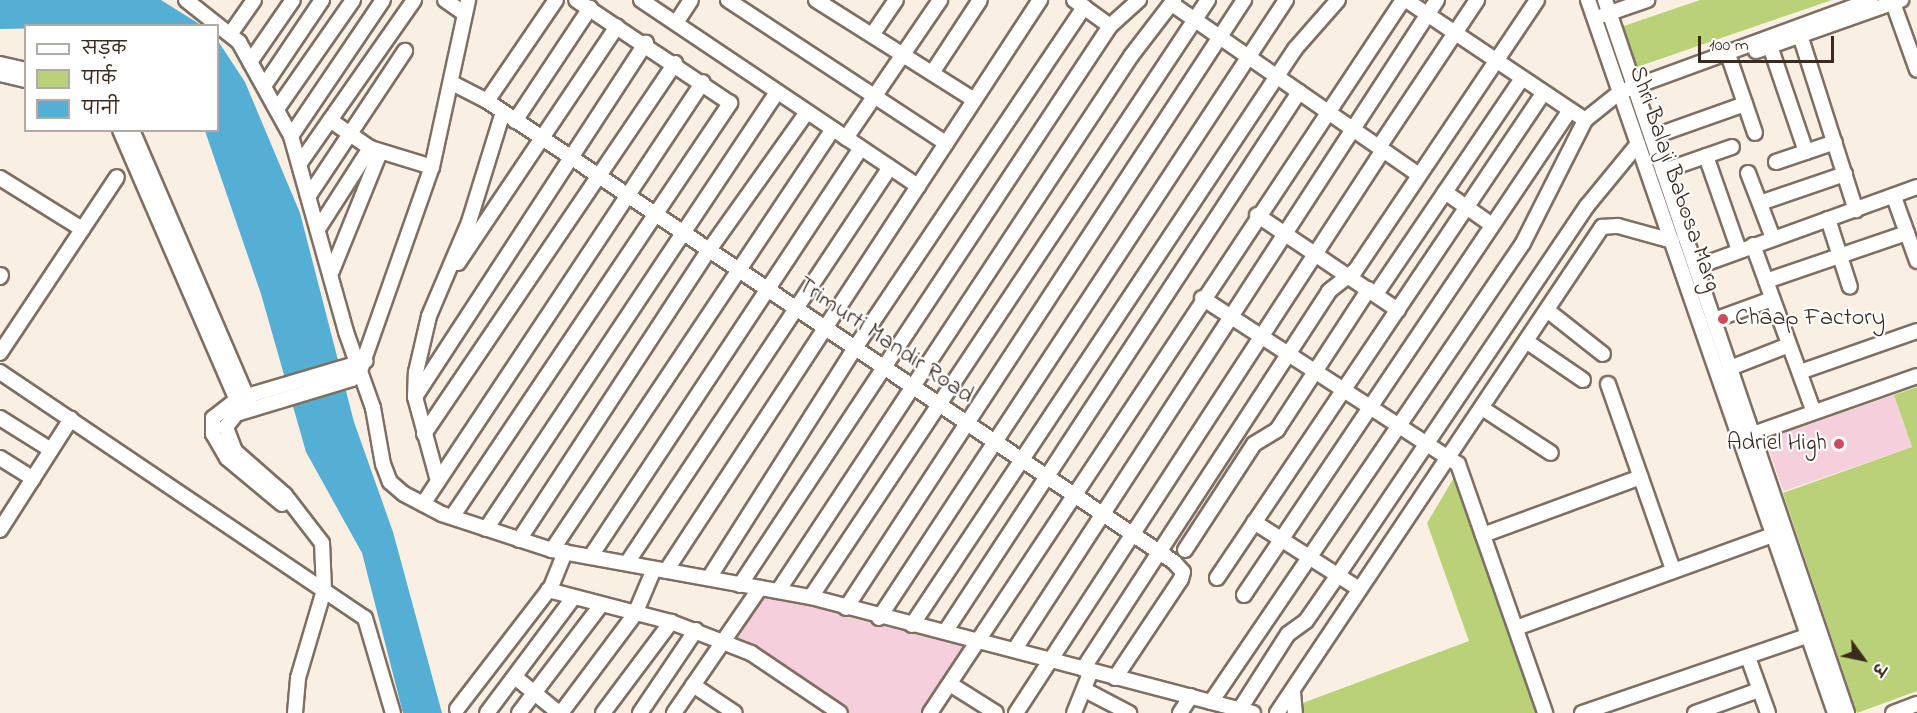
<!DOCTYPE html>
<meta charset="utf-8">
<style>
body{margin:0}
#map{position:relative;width:1917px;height:713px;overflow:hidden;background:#faefe3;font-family:"Indie Flower","Playpen Sans Deva",sans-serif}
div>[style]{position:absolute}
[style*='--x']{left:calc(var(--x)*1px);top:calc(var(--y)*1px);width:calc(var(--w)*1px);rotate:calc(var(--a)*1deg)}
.built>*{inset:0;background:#f5cfdb;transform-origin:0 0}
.green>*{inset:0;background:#b9d277}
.water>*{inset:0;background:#55aed3}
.roads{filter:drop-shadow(2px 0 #7e6f63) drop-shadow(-2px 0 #7e6f63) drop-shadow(0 2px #7e6f63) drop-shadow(0 -2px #7e6f63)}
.minor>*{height:14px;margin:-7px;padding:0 7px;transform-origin:7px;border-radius:7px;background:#fff}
.dots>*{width:16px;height:16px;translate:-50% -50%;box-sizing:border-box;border:3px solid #fff;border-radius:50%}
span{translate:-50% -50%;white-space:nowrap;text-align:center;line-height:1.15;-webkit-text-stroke:4.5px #fff;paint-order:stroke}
.street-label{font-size:24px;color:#3b2a1e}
.poi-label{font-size:24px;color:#3b2a1e}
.left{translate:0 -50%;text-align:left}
.right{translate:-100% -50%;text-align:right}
.legend{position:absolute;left:24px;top:24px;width:195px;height:108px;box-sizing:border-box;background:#fff;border:2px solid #b1aaa5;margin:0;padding:8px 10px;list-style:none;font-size:18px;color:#3b2a1e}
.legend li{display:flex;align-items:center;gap:12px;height:30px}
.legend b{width:30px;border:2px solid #b1aaa5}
.north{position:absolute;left:1833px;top:629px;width:60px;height:60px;-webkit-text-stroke:4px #fff;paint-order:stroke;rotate:123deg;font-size:16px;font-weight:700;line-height:24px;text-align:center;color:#3b2a1e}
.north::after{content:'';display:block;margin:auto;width:21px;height:27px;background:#3b2a1e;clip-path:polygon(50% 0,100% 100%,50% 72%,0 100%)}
.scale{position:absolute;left:1698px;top:36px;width:136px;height:27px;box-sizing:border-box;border:3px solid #3b2a1e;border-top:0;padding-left:8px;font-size:18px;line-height:21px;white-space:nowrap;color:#3b2a1e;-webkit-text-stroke:4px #fff;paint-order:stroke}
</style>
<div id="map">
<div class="built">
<i style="left:1894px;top:395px;width:55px;height:136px;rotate:71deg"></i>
<i style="clip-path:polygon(766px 592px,965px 647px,923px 713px,842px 713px,732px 639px)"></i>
</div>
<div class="green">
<i style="clip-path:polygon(1700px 0,1832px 0,1634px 68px,1621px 27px)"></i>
<i style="clip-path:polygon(1917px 387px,1917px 691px,1857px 713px,1783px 493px,1912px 447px,1894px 395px)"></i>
<i style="clip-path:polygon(1455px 476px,1540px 713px,1303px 713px,1300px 704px,1469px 641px,1427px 523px)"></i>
</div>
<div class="water">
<i style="clip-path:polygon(0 0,161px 0,201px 25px,0 29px)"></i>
<i style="clip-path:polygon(218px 41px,245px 82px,300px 213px,354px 422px,393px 532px,442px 713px,403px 713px,362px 553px,306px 452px,261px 294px,205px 131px,218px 130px)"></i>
</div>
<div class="roads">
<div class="minor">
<i style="--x:186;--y:0;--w:68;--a:38.4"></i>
<i style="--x:239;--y:42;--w:107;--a:61"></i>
<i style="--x:291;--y:136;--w:204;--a:74.3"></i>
<i style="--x:346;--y:332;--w:81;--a:70.4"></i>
<i style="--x:373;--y:408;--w:57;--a:79.9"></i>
<i style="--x:383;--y:464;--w:19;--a:69"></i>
<i style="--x:390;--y:482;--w:18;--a:41"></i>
<i style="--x:404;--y:494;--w:43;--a:27.8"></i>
<i style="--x:442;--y:514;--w:116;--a:18.1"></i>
<i style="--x:552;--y:550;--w:263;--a:10.3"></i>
<i style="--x:811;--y:597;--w:457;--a:14.7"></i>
<i style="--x:445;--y:0;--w:24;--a:35"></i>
<i style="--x:641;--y:0;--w:334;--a:33.9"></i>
<i style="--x:728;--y:0;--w:261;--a:33.3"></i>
<i style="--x:816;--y:0;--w:187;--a:32.3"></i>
<i style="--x:1074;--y:0;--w:44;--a:35.8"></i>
<i style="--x:1406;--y:0;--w:216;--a:33.8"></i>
<i style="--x:1585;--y:120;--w:45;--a:-38.7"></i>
<i style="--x:1620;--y:92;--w:267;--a:-20.1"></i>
<i style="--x:1588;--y:0;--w:755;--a:70.89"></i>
<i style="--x:1605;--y:0;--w:753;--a:71.25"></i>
<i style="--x:1892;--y:0;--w:74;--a:70.3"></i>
<i style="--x:1172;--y:4;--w:300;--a:34.7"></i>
<i style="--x:1604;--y:15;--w:46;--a:-19.2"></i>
<i style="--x:676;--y:23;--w:27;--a:-57"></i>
<i style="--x:231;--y:33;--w:40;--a:-55.1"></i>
<i style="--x:872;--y:35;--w:42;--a:-55.6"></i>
<i style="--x:1800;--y:35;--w:184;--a:72.3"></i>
<i style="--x:1770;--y:46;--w:112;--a:71.2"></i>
<i style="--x:1756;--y:51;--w:154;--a:-19.4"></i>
<i style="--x:1730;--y:60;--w:77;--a:71.1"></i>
<i style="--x:250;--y:62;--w:75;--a:-55.3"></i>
<i style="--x:0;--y:64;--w:27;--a:13"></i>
<i style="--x:932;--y:73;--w:87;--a:-56.7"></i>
<i style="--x:0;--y:74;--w:27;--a:13"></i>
<i style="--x:452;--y:83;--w:39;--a:27"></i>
<i style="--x:487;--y:101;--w:827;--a:33.86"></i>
<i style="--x:1174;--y:562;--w:13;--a:48"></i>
<i style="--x:1183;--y:572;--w:7;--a:106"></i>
<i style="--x:1181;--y:579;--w:119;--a:123.7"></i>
<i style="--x:264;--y:86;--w:104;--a:-56"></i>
<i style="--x:487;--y:101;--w:122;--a:-55.7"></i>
<i style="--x:277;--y:109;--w:133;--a:-55.1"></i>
<i style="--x:330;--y:120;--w:49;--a:35"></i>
<i style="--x:370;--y:148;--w:65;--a:17"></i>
<i style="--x:515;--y:121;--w:136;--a:-56.4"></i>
<i style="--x:120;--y:130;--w:302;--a:66.6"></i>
<i style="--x:132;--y:130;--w:298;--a:66.7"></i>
<i style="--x:291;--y:136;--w:164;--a:-55.9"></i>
<i style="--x:1652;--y:137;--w:99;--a:-19.5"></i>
<i style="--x:846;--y:138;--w:167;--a:-55.7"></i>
<i style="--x:1379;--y:147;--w:177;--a:-56.3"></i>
<i style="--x:1706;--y:156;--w:100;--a:70.7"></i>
<i style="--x:1776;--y:162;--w:62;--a:-18.7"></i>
<i style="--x:300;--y:163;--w:199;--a:-55"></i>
<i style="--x:1663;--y:171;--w:73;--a:-19.2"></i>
<i style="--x:1748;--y:173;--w:70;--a:69"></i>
<i style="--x:0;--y:178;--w:97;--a:31.9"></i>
<i style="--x:1445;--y:192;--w:57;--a:35.1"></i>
<i style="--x:310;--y:194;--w:172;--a:-56.4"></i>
<i style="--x:1894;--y:197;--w:68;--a:70.2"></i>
<i style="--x:1760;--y:203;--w:90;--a:-18.8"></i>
<i style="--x:1257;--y:215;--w:170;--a:34"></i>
<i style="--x:1828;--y:219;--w:71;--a:72.1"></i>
<i style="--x:320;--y:226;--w:93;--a:-57.3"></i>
<i style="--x:1753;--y:245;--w:176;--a:70"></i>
<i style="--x:458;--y:263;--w:285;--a:-56.1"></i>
<i style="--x:1696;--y:267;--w:235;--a:-19.9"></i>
<i style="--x:332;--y:271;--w:128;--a:-68"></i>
<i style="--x:0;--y:277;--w:2;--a:-63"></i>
<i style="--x:1766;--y:281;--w:149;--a:-18.8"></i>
<i style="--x:1376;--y:294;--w:258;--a:-55.9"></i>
<i style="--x:1202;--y:298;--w:305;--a:33"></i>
<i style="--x:1458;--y:464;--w:264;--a:70.7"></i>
<i style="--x:1547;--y:310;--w:71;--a:38.2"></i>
<i style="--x:1714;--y:320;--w:62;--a:-19.9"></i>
<i style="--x:1526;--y:341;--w:69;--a:34.4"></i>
<i style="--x:0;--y:353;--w:211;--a:-56.4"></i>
<i style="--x:1730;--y:368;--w:63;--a:-21.3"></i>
<i style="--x:0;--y:372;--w:440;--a:34"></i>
<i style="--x:365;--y:618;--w:99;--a:73.6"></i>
<i style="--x:1800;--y:372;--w:124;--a:-19.3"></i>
<i style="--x:1608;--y:384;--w:197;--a:70.7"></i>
<i style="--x:415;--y:397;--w:423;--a:-56.9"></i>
<i style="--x:1482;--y:408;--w:82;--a:33.1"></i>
<i style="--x:0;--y:418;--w:60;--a:32.1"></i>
<i style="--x:424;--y:434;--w:448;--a:-55.9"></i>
<i style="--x:1747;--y:436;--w:180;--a:-19.4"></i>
<i style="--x:0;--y:458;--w:39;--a:32"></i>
<i style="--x:438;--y:481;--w:87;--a:-105.3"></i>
<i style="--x:415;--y:397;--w:25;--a:-88"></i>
<i style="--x:416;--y:372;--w:57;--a:-76.9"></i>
<i style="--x:429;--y:316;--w:102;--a:-66.9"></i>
<i style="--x:469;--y:222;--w:115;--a:-72.8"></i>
<i style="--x:282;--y:504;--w:72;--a:-140.1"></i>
<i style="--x:227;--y:458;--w:28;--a:-120"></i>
<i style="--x:213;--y:434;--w:16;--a:-90"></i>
<i style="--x:213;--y:418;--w:31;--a:-38"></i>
<i style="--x:237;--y:399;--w:134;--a:-16.5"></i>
<i style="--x:423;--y:504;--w:506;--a:-56.44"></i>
<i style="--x:452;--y:517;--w:499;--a:-56.1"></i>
<i style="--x:730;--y:103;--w:185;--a:-146.2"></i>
<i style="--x:1254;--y:522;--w:125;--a:32.5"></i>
<i style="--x:486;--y:529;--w:525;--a:-56.34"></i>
<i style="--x:0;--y:530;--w:132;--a:-57.4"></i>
<i style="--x:1483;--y:535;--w:168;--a:-20.2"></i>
<i style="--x:519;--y:540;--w:347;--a:-56.8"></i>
<i style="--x:709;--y:250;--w:169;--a:-54.6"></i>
<i style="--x:552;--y:550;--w:506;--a:-56.28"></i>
<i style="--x:1185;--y:550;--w:126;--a:-56.9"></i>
<i style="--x:1254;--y:444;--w:27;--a:-31"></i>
<i style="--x:1277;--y:430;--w:168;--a:-56.9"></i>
<i style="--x:591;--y:556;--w:489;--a:-56.5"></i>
<i style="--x:627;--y:563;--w:475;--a:-56.4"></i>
<i style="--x:666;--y:571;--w:683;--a:-56.78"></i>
<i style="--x:709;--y:578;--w:272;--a:-57.6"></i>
<i style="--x:855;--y:348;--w:411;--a:-56.1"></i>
<i style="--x:1217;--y:578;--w:582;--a:-56.06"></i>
<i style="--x:740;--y:585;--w:670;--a:-56.5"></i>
<i style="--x:1110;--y:26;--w:39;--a:-42"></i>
<i style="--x:548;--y:590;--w:127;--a:14.6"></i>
<i style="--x:671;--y:622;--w:86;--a:21.2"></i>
<i style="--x:751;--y:653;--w:107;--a:34"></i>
<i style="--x:778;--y:591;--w:641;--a:-56.58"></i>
<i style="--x:1131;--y:56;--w:71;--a:-52.5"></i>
<i style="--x:1244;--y:595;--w:581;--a:-56.09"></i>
<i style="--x:811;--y:597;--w:717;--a:-56.38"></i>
<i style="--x:846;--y:608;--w:727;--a:-56.79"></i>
<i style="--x:879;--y:618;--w:740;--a:-56.63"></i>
<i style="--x:912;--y:625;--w:692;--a:-56.38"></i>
<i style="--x:1295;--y:49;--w:65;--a:-48.7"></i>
<i style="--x:1516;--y:628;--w:273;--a:-19.9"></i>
<i style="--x:945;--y:632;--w:646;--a:-56.75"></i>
<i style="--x:1015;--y:649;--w:774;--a:-56.97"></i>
<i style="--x:1748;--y:657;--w:59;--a:70.3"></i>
<i style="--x:1083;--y:669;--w:451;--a:-56.9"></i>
<i style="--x:1329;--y:291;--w:33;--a:-38"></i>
<i style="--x:1355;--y:271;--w:326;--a:-56.1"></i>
<i style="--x:515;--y:677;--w:57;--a:39.3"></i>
<i style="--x:950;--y:684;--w:54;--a:32.2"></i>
<i style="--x:693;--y:685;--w:50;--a:33.7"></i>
<i style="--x:1085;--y:690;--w:50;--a:27.6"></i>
<i style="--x:1293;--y:692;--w:21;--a:85"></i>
<i style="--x:1211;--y:702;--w:555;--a:-55.79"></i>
<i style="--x:1523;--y:243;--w:138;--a:-63.2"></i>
<i style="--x:457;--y:709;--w:154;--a:-52.4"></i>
<i style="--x:551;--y:587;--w:38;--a:-68"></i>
<i style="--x:1240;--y:709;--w:89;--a:-57.4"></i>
<i style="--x:1288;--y:634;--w:22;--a:-36"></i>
<i style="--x:1306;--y:621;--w:56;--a:-55.2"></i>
<i style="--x:1338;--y:575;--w:445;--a:-56"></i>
<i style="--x:1587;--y:206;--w:80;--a:-50.6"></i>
<i style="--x:295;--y:713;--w:35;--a:-85"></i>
<i style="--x:298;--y:678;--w:92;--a:-73.5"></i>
<i style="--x:324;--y:590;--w:47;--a:-92.4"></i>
<i style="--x:322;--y:543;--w:61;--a:-127.6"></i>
<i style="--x:285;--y:495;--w:67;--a:-138.7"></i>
<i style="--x:235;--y:451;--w:26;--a:-111"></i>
<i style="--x:226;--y:427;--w:16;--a:-52"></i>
<i style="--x:236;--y:414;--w:121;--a:-16.8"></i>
<i style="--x:352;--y:379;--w:11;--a:-45"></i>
<i style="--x:360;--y:371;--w:216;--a:-70.6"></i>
<i style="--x:432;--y:167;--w:171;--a:-77.8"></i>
<i style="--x:487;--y:713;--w:144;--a:-53.2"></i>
<i style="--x:519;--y:713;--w:136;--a:-52.8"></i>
<i style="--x:561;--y:713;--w:124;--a:-53.2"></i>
<i style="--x:635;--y:614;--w:49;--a:-67.1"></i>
<i style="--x:603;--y:713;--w:114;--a:-53.2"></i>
<i style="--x:640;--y:713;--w:100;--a:-56"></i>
<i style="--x:674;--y:713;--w:152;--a:-55.5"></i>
<i style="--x:930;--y:713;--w:856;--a:-56.44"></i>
<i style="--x:1016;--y:713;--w:672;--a:-56.9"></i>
<i style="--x:1074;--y:713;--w:45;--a:-68"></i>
<i style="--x:1180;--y:713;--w:20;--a:-57"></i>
<i style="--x:1277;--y:713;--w:585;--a:-56.23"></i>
<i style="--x:1602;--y:227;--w:16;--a:-4"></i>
<i style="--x:1618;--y:226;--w:56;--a:15.5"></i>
<i style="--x:1582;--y:713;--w:247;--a:-18.9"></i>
<i style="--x:1695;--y:713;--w:68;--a:-19.8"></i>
<i style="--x:1893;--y:713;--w:26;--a:-21"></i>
</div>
</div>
<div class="dots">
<i style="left:1723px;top:319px;background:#d1495b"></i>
<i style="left:1839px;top:444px;background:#d1495b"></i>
</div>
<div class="street-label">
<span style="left:1674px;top:179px;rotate:71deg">Shri Balaji Babosa Marg</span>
<span style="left:885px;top:341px;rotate:34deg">Trimurti Mandir Road</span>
</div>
<div class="poi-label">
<span class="left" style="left:1735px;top:319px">Chaap Factory</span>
<span class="right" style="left:1827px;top:444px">Adriel High</span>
</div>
<ul class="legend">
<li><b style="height:8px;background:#fff"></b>सड़क</li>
<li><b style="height:16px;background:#b9d277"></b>पार्क</li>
<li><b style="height:16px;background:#55aed3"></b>पानी</li>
</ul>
<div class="north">उ</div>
<div class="scale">100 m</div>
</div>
